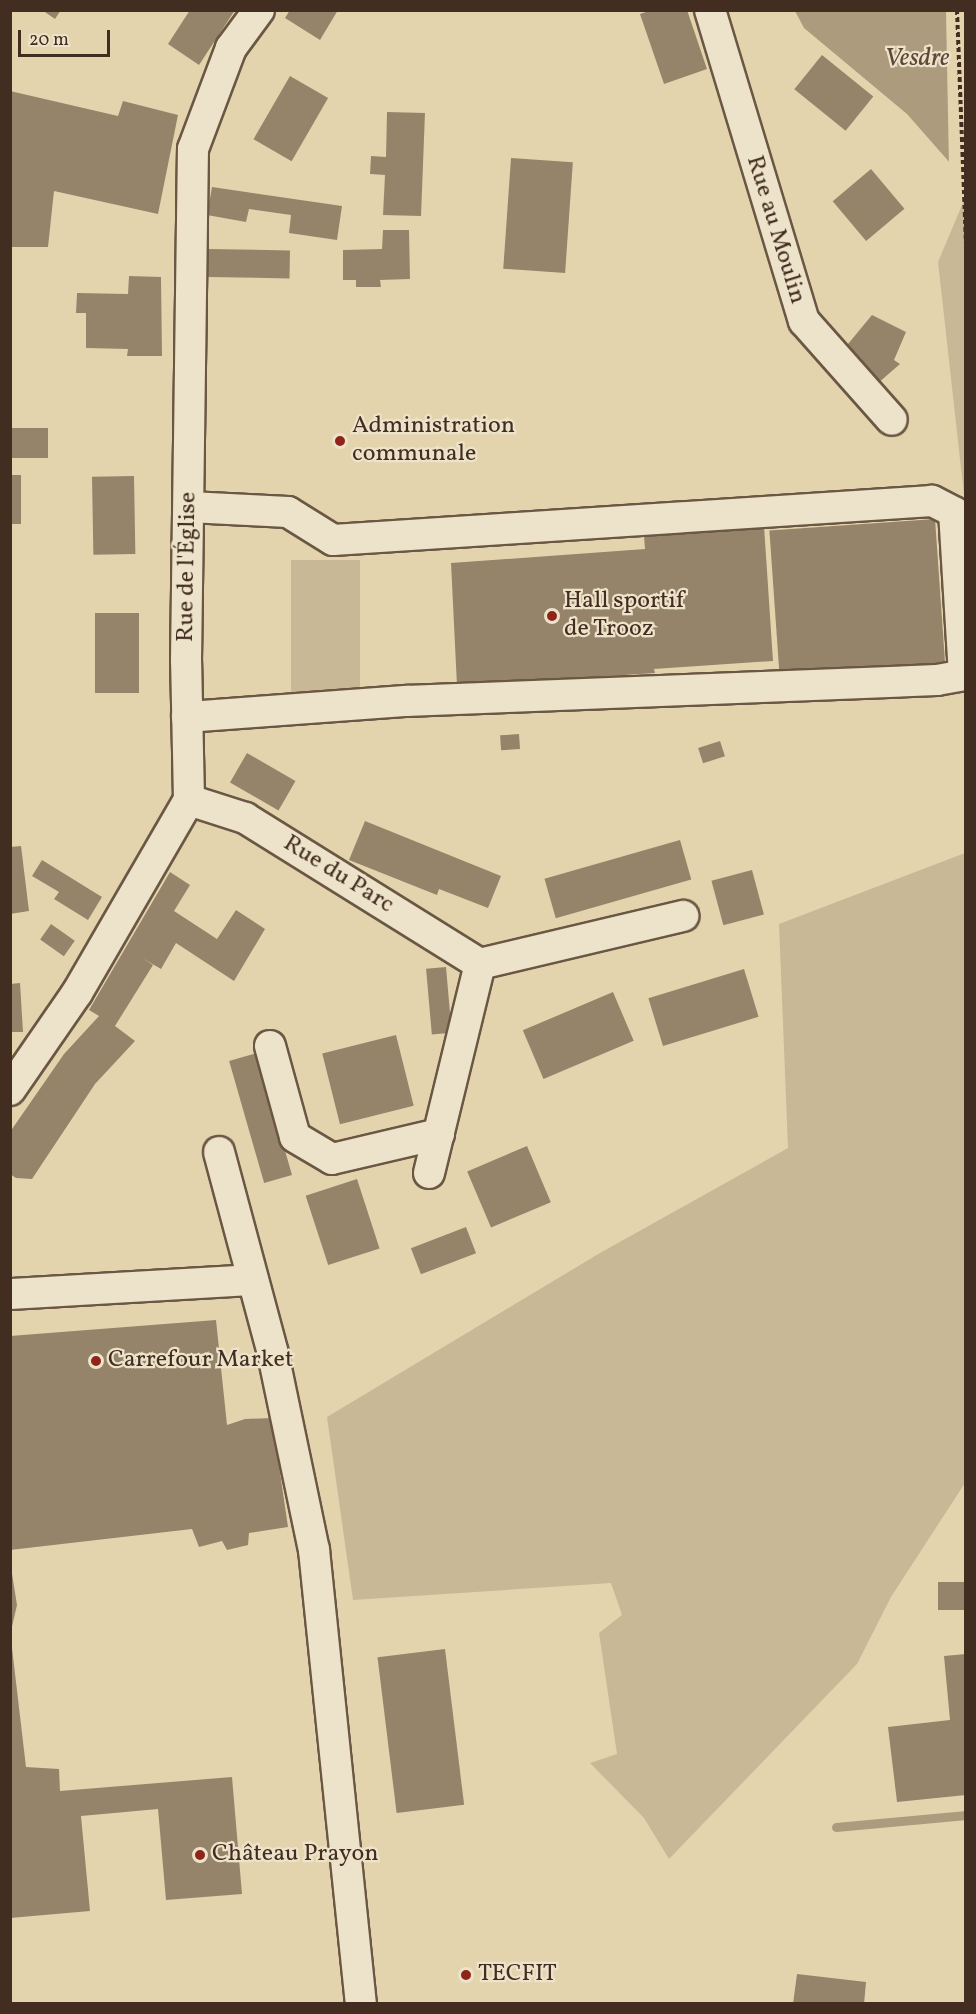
<!DOCTYPE html>
<meta charset="utf-8">
<style>
body{margin:0}
#map{position:relative;width:976px;height:2014px;overflow:hidden;background:#e4d4ae;font-family:Vollkorn,serif}
div>[style]{position:absolute}
[style*='--x']{left:calc(var(--x)*1px);top:calc(var(--y)*1px);width:calc(var(--w)*1px);rotate:calc(var(--a)*1deg)}
.green>*{inset:0;background:#c8b896;transform-origin:0 0}
.water>*{inset:0;background:#ad9b7e}
.pier>*{inset:0;background:#e4d4ae}
.stream>*{height:9px;margin:-4.5px;padding:0 4.5px;transform-origin:4.5px;border-radius:4.5px;background:#ad9b7e}
.building>*{inset:0;background:#96846a;transform-origin:0 0}
.path>*{height:4px;margin-top:-2px;transform-origin:0;background:repeating-linear-gradient(90deg,#422d20 0 4.5px,transparent 0 7.5px)}
.roads{filter:drop-shadow(2px 0 #6a5744) drop-shadow(-2px 0 #6a5744) drop-shadow(0 2px #6a5744) drop-shadow(0 -2px #6a5744)}
.minor>*{height:30px;margin:-15px;padding:0 15px;transform-origin:15px;border-radius:15px;background:#ede3ca}
.dots>*{width:16px;height:16px;translate:-50% -50%;box-sizing:border-box;border:3px solid #ede3ca;border-radius:50%}
span{translate:-50% -50%;white-space:nowrap;text-align:center;line-height:1.15;-webkit-text-stroke:4.5px #ede3ca;paint-order:stroke}
.street-label{font-size:24px;color:#422d20}
.poi-label{font-size:24px;color:#422d20}
.left{translate:0 -50%;text-align:left}
.water-label{font-size:26px;color:#5d4838;font-style:italic}
.frame{position:absolute;inset:0;border:12px solid #422d20;pointer-events:none}
.scale{position:absolute;left:18px;top:30px;width:92px;height:27px;box-sizing:border-box;border:3px solid #422d20;border-top:0;padding-left:8px;font-size:18px;line-height:21px;white-space:nowrap;color:#422d20;-webkit-text-stroke:4px #ede3ca;paint-order:stroke}
</style>
<div id="map">
<div class="green">
<i style="clip-path:polygon(965px 198px,965px 504px,938px 262px)"></i>
<i style="left:291px;top:560px;width:69px;height:133px"></i>
<i style="clip-path:polygon(965px 853px,965px 1483px,891px 1597px,857px 1664px,669px 1859px,644px 1818px,590px 1763px,617px 1754px,599px 1633px,622px 1615px,611px 1583px,353px 1600px,327px 1417px,600px 1253px,788px 1148px,779px 924px)"></i>
</div>
<div class="water">
<i style="clip-path:polygon(795px 11px,958px 11px,966px 21px,965px 180px,907px 114px,804px 28px)"></i>
</div>
<div class="pier">
<i style="clip-path:polygon(961px 10px,966px 16px,966px 183px,949px 166px,946px 11px)"></i>
</div>
<div class="stream">
<i style="--x:836;--y:1827;--w:131;--a:-5.3"></i>
</div>
<div class="building">
<i style="clip-path:polygon(42px 10px,61px 10px,55px 19px)"></i>
<i style="clip-path:polygon(190px 10px,235px 10px,199px 65px,168px 44px)"></i>
<i style="clip-path:polygon(290px 10px,338px 10px,320px 40px,285px 18px)"></i>
<i style="clip-path:polygon(652px 10px,687px 10px,707px 69px,664px 84px,640px 14px)"></i>
<i style="left:822px;top:55px;width:66px;height:44px;rotate:39deg"></i>
<i style="left:290px;top:76px;width:44px;height:73px;rotate:30deg"></i>
<i style="clip-path:polygon(10px 91px,118px 116px,123px 101px,178px 115px,158px 214px,54px 191px,48px 247px,10px 247px)"></i>
<i style="clip-path:polygon(387px 112px,425px 113px,421px 216px,383px 215px,385px 175px,370px 174px,371px 156px,386px 157px)"></i>
<i style="left:511px;top:158px;width:62px;height:111px;rotate:4deg"></i>
<i style="left:871px;top:169px;width:52px;height:50px;rotate:50deg"></i>
<i style="clip-path:polygon(212px 187px,342px 206px,337px 240px,289px 233px,291px 215px,249px 209px,246px 222px,207px 215px)"></i>
<i style="clip-path:polygon(383px 230px,409px 230px,410px 279px,380px 280px,381px 287px,356px 287px,356px 280px,343px 280px,343px 250px,382px 249px)"></i>
<i style="left:208px;top:249px;width:82px;height:28px;rotate:1deg"></i>
<i style="clip-path:polygon(129px 276px,161px 277px,162px 356px,127px 356px,128px 349px,86px 348px,86px 313px,76px 313px,77px 293px,128px 294px)"></i>
<i style="clip-path:polygon(872px 315px,906px 332px,894px 360px,900px 364px,877px 384px,843px 350px)"></i>
<i style="left:10px;top:428px;width:38px;height:30px"></i>
<i style="left:10px;top:475px;width:11px;height:49px"></i>
<i style="left:134px;top:476px;width:78px;height:42px;rotate:89deg"></i>
<i style="left:935px;top:519px;width:147px;height:166px;rotate:86deg"></i>
<i style="clip-path:polygon(764px 526px,773px 661px,654px 669px,655px 673px,457px 686px,451px 563px,645px 549px,644px 536px)"></i>
<i style="left:95px;top:613px;width:44px;height:80px"></i>
<i style="left:519px;top:734px;width:15px;height:19px;rotate:86deg"></i>
<i style="left:720px;top:741px;width:16px;height:23px;rotate:72deg"></i>
<i style="left:247px;top:753px;width:56px;height:34px;rotate:30deg"></i>
<i style="clip-path:polygon(365px 821px,501px 876px,488px 908px,439px 889px,437px 895px,349px 860px)"></i>
<i style="left:680px;top:840px;width:41px;height:141px;rotate:74deg"></i>
<i style="clip-path:polygon(21px 846px,29px 911px,10px 914px,10px 847px)"></i>
<i style="clip-path:polygon(42px 860px,102px 897px,88px 920px,54px 899px,59px 892px,32px 876px)"></i>
<i style="left:752px;top:870px;width:46px;height:42px;rotate:75deg"></i>
<i style="clip-path:polygon(170px 872px,190px 885px,174px 911px,217px 939px,236px 910px,265px 929px,234px 981px,176px 943px,161px 969px,142px 958px,153px 965px,115px 1026px,135px 1041px,95px 1084px,32px 1179px,16px 1178px,10px 1174px,10px 1132px,64px 1054px,99px 1016px,89px 1010px)"></i>
<i style="left:51px;top:924px;width:29px;height:19px;rotate:35deg"></i>
<i style="left:446px;top:967px;width:66px;height:20px;rotate:85deg"></i>
<i style="left:744px;top:969px;width:50px;height:100px;rotate:73deg"></i>
<i style="clip-path:polygon(20px 983px,23px 1032px,10px 1032px,10px 984px)"></i>
<i style="left:613px;top:992px;width:53px;height:98px;rotate:67deg"></i>
<i style="left:396px;top:1035px;width:73px;height:76px;rotate:76deg"></i>
<i style="left:257px;top:1053px;width:127px;height:29px;rotate:74deg"></i>
<i style="left:527px;top:1146px;width:61px;height:65px;rotate:67deg"></i>
<i style="left:357px;top:1179px;width:73px;height:54px;rotate:72deg"></i>
<i style="left:466px;top:1227px;width:28px;height:59px;rotate:69deg"></i>
<i style="clip-path:polygon(216px 1320px,227px 1425px,245px 1419px,272px 1418px,288px 1527px,249px 1533px,248px 1545px,227px 1550px,222px 1541px,199px 1547px,192px 1529px,10px 1550px,10px 1336px)"></i>
<i style="clip-path:polygon(10px 1561px,17px 1605px,11px 1631px,10px 1631px)"></i>
<i style="left:966px;top:1582px;width:28px;height:28px;rotate:90deg"></i>
<i style="clip-path:polygon(10px 1631px,26px 1767px,59px 1769px,60px 1791px,232px 1777px,242px 1894px,166px 1900px,158px 1809px,81px 1816px,90px 1911px,10px 1918px)"></i>
<i style="left:445px;top:1649px;width:157px;height:68px;rotate:83deg"></i>
<i style="clip-path:polygon(966px 1654px,966px 1795px,897px 1802px,888px 1727px,950px 1720px,944px 1656px)"></i>
<i style="clip-path:polygon(797px 1974px,866px 1982px,864px 2004px,793px 2004px)"></i>
</div>
<div class="path">
<i style="--x:957;--y:10;--w:234;--a:87.8"></i>
</div>
<div class="roads">
<div class="minor">
<i style="--x:710;--y:10;--w:325;--a:73.2"></i>
<i style="--x:804;--y:321;--w:132;--a:48.4"></i>
<i style="--x:187;--y:717;--w:220;--a:-4.2"></i>
<i style="--x:406;--y:701;--w:531;--a:-2.26"></i>
<i style="--x:937;--y:680;--w:27;--a:-10"></i>
<i style="--x:964;--y:675;--w:163;--a:-93.5"></i>
<i style="--x:954;--y:512;--w:25;--a:-153"></i>
<i style="--x:932;--y:501;--w:600;--a:176.27"></i>
<i style="--x:333;--y:540;--w:53;--a:-148.1"></i>
<i style="--x:288;--y:512;--w:99;--a:-177.1"></i>
<i style="--x:189;--y:800;--w:59;--a:17.8"></i>
<i style="--x:245;--y:818;--w:277;--a:31.9"></i>
<i style="--x:480;--y:964;--w:209;--a:-13.3"></i>
<i style="--x:270;--y:1046;--w:94;--a:74.6"></i>
<i style="--x:295;--y:1137;--w:43;--a:30.7"></i>
<i style="--x:332;--y:1159;--w:110;--a:-13.2"></i>
<i style="--x:10;--y:1090;--w:118;--a:-55.4"></i>
<i style="--x:77;--y:993;--w:223;--a:-59.9"></i>
<i style="--x:189;--y:800;--w:139;--a:-91.2"></i>
<i style="--x:186;--y:661;--w:512;--a:-89.22"></i>
<i style="--x:193;--y:149;--w:108;--a:-69.4"></i>
<i style="--x:231;--y:48;--w:47;--a:-53.6"></i>
<i style="--x:219;--y:1152;--w:209;--a:75"></i>
<i style="--x:273;--y:1354;--w:200;--a:78.2"></i>
<i style="--x:314;--y:1550;--w:456;--a:84.1"></i>
<i style="--x:429;--y:1173;--w:215;--a:-76.3"></i>
<i style="--x:10;--y:1294;--w:243;--a:-3.3"></i>
</div>
</div>
<div class="dots">
<i style="left:340px;top:441px;background:#8f2418"></i>
<i style="left:552px;top:616px;background:#8f2418"></i>
<i style="left:96px;top:1361px;background:#8f2418"></i>
<i style="left:200px;top:1855px;background:#8f2418"></i>
<i style="left:466px;top:1975px;background:#8f2418"></i>
</div>
<div class="street-label">
<span style="left:775px;top:230px;rotate:73deg">Rue au Moulin</span>
<span style="left:188px;top:567px;rotate:-89deg">Rue de l'Église</span>
<span style="left:338px;top:875px;rotate:32deg">Rue du Parc</span>
</div>
<div class="poi-label">
<span class="left" style="left:352px;top:441px">Administration<br>communale</span>
<span class="left" style="left:564px;top:616px">Hall sportif<br>de Trooz</span>
<span class="left" style="left:108px;top:1361px">Carrefour Market</span>
<span class="left" style="left:212px;top:1855px">Château Prayon</span>
<span class="left" style="left:478px;top:1975px">TECFIT</span>
</div>
<div class="water-label">
<span style="left:917px;top:59px">Vesdre</span>
</div>
<div class="frame"></div>
<div class="scale">20 m</div>
</div>
